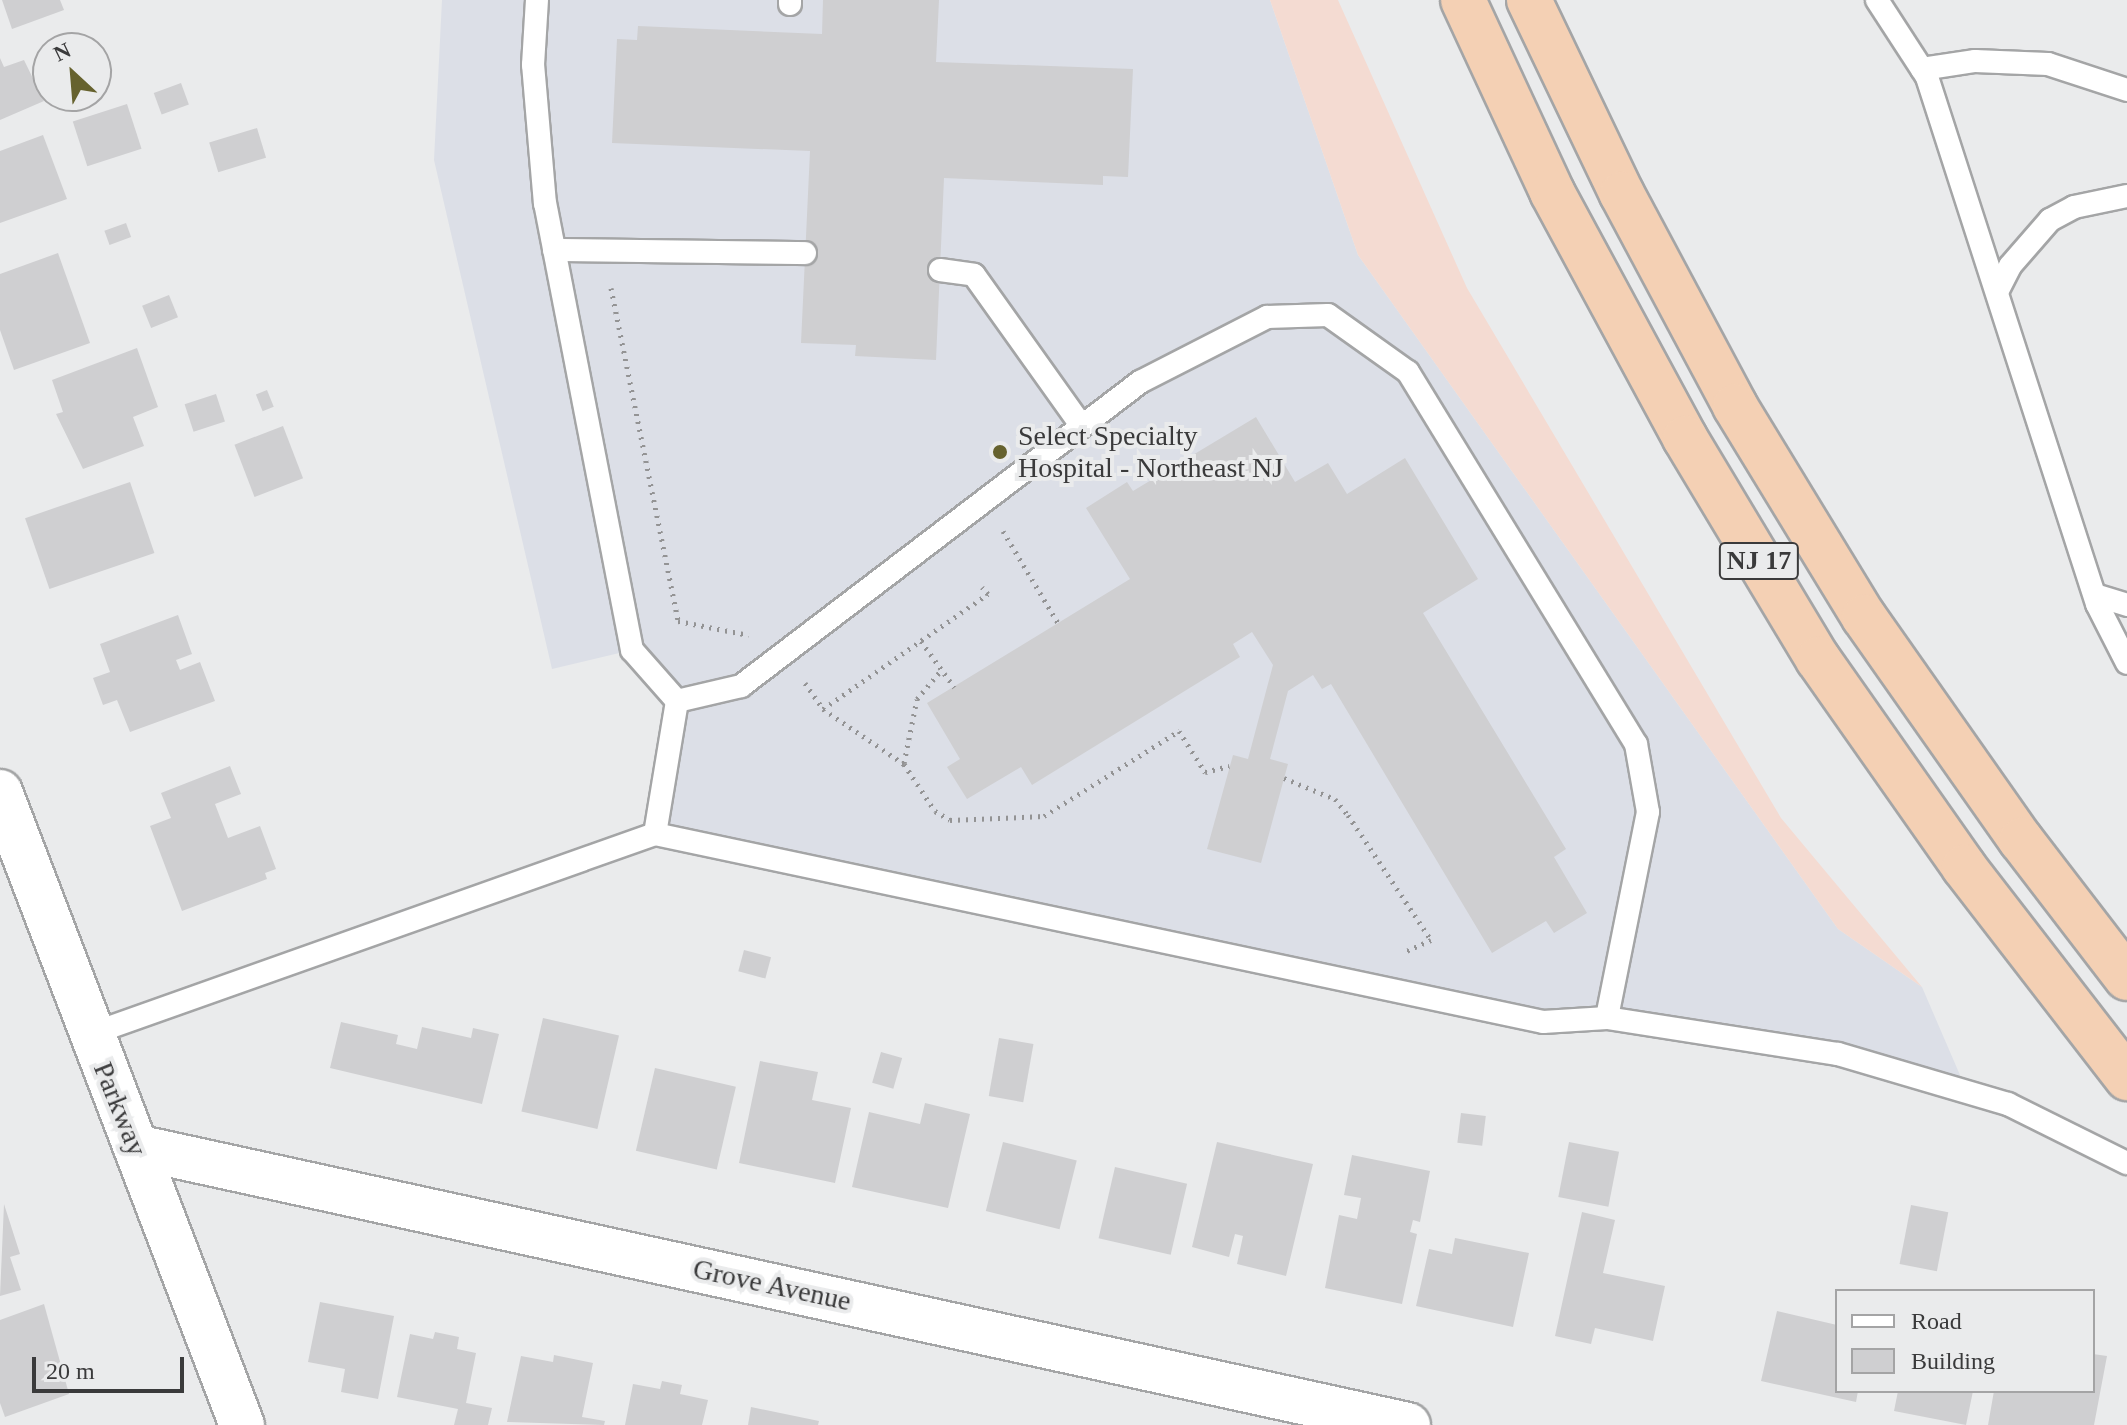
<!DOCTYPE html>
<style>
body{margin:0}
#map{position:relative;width:2127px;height:1425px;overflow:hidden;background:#eaebec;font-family:"Times New Roman",serif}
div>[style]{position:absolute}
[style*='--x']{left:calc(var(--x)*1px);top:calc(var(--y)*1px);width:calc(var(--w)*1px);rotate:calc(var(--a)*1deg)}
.built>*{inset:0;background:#dcdfe7}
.industrial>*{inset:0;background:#f4dbd2}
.building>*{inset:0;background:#cfcfd1;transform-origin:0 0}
.path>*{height:5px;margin-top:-2.5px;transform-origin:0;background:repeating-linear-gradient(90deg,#939394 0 2px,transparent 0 8px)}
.roads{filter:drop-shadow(2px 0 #a4a5a6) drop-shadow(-2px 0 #a4a5a6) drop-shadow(0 2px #a4a5a6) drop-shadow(0 -2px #a4a5a6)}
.service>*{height:22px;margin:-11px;padding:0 11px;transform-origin:11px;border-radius:11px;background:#fff}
.minor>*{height:44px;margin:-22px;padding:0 22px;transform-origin:22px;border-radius:22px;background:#fff}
.trunk>*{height:44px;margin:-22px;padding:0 22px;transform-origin:22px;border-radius:22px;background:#f4d0b4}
.dots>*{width:22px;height:22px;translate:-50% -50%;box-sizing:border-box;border:4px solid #eaebec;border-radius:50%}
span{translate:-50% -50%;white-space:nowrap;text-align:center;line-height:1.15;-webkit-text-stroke:8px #eaebec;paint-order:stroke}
.shield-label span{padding:2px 6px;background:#eaebec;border:2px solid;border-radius:6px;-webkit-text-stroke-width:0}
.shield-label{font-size:26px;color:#3a3a3b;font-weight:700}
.poi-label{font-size:28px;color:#3a3a3b}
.left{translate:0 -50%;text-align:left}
.street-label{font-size:28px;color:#3a3a3b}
.legend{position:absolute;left:1835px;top:1289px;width:260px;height:104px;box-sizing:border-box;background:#eaebec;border:2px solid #a4a4a5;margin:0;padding:10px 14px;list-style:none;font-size:24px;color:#3a3a3b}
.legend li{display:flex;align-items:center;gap:16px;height:40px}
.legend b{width:40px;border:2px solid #a4a4a5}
.north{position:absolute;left:32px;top:32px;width:80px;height:80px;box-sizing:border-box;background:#eaebec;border:2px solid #a4a4a5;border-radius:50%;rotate:334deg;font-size:22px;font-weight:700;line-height:32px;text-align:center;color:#3a3a3b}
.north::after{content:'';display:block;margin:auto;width:28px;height:36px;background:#66622e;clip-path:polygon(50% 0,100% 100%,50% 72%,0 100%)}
.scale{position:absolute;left:32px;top:1357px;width:152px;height:36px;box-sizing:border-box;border:4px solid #3a3a3b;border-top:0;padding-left:10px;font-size:24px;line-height:28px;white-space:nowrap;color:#3a3a3b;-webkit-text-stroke:6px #eaebec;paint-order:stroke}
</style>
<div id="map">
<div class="built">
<i style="clip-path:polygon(442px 0,1270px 0,1358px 255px,1838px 929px,1922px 987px,1966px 1089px,1843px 1053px,1543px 1022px,655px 834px,677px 701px,632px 650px,552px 669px,434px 160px)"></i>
</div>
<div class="industrial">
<i style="clip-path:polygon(1270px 0,1338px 0,1467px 288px,1781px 818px,1922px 987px,1838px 929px,1358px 255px)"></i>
</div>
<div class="building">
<i style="clip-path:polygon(2px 0,60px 0,64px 10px,12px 29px)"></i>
<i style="clip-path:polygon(823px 0,939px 0,936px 62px,1133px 69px,1128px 177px,1103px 176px,1103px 185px,944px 178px,936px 360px,855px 356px,856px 345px,801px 343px,810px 151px,612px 143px,617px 39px,637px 40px,638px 26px,822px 34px)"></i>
<i style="clip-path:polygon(0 58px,4px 67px,24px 60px,44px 101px,0 120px)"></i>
<i style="left:181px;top:83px;width:23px;height:29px;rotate:70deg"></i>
<i style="left:127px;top:104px;width:47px;height:57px;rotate:72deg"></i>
<i style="left:257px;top:128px;width:31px;height:50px;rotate:73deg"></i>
<i style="clip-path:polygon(43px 135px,67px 199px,0 223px,0 151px)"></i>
<i style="left:126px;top:223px;width:15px;height:23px;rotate:70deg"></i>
<i style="clip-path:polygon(58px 253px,90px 343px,14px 370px,0 330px,0 274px)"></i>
<i style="left:169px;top:295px;width:24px;height:29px;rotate:68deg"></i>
<i style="clip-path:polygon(137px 348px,158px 407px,133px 417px,144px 446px,83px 469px,56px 414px,63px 412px,52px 380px)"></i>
<i style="left:267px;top:390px;width:18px;height:12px;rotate:68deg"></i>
<i style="left:216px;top:394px;width:29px;height:33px;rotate:72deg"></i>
<i style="clip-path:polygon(1256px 417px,1295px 482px,1328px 463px,1347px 494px,1405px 458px,1478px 579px,1423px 613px,1566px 849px,1554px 857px,1587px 913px,1554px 933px,1546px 921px,1492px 953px,1331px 684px,1322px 689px,1313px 675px,1288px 691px,1270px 759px,1288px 764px,1261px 863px,1207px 849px,1233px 755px,1248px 759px,1273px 665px,1252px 632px,1233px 644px,1240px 657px,1032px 785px,1021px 767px,967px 799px,947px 767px,960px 759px,927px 703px,1130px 579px,1086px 508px,1127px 482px,1133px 491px)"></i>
<i style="left:283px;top:426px;width:56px;height:52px;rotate:69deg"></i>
<i style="left:130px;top:482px;width:75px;height:111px;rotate:71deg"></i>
<i style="clip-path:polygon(178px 615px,192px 654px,176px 660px,180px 670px,200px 662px,215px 701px,130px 732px,117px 700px,103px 705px,93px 678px,110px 672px,100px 644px)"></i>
<i style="clip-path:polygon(230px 766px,241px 794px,215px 804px,228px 838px,260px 826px,276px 869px,265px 873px,267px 879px,182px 911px,150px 826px,171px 818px,161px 793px)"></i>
<i style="left:744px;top:950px;width:28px;height:22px;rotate:15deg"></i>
<i style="left:543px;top:1018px;width:78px;height:96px;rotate:13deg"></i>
<i style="clip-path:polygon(341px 1022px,398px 1035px,396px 1044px,417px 1049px,422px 1027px,471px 1038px,473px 1028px,499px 1034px,482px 1104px,330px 1068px)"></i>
<i style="left:999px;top:1038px;width:35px;height:59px;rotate:10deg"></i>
<i style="left:881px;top:1052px;width:22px;height:32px;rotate:16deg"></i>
<i style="clip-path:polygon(760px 1061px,818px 1072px,812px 1100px,851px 1108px,835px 1183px,739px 1163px)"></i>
<i style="left:655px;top:1068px;width:83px;height:85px;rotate:13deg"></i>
<i style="clip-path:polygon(925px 1103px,970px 1114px,948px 1208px,852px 1187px,869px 1112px,920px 1124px)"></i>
<i style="left:1461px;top:1113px;width:25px;height:30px;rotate:7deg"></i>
<i style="left:1003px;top:1142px;width:76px;height:71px;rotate:14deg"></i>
<i style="clip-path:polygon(1217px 1142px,1313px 1164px,1286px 1276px,1237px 1264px,1243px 1236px,1235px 1234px,1229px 1257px,1192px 1247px)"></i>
<i style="left:1569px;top:1142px;width:51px;height:56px;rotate:11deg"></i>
<i style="clip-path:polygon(1352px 1155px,1430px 1171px,1420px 1222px,1413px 1220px,1410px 1232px,1417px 1234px,1402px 1304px,1325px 1288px,1339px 1215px,1357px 1219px,1361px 1198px,1344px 1195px)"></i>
<i style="left:1115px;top:1167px;width:74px;height:73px;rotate:13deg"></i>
<i style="clip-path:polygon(4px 1204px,20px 1254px,10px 1257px,21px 1290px,0 1296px)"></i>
<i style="left:1911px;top:1205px;width:38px;height:60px;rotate:11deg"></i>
<i style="clip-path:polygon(1582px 1212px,1615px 1220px,1603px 1273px,1665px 1286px,1653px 1341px,1595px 1328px,1591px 1344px,1555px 1336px)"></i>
<i style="clip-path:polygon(1455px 1238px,1529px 1253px,1513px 1327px,1416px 1306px,1429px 1249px,1452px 1254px)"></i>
<i style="clip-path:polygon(320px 1302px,394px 1316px,378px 1399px,341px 1392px,345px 1369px,308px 1362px)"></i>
<i style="clip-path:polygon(44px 1304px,69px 1394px,5px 1417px,0 1403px,0 1320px)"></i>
<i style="clip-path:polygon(1777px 1311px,1837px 1325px,1837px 1391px,1858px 1391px,1856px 1402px,1761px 1381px)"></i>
<i style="clip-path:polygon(435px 1332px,459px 1337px,457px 1349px,476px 1353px,466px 1403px,492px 1408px,488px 1425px,454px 1425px,458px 1409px,397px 1397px,410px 1334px,433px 1339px)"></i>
<i style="clip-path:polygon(2093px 1354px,2107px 1356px,2094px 1425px,1988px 1425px,1994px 1391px,2093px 1391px)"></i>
<i style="clip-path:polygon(554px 1355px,593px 1363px,582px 1417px,605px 1421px,604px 1425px,507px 1422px,521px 1356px,553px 1362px)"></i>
<i style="clip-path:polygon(662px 1381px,682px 1385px,680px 1394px,708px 1400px,702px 1425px,625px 1425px,633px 1384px,660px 1389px)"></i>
<i style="clip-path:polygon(1898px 1391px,1973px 1391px,1966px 1425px,1894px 1411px)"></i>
<i style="clip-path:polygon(751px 1407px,819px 1421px,818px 1425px,748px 1425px)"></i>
</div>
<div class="path">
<i style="--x:611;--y:288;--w:340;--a:78.6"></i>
<i style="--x:678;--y:621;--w:72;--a:11.2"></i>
<i style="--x:1003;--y:531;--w:107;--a:59.1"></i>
<i style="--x:921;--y:641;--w:57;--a:54.3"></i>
<i style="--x:805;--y:683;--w:32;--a:55"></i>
<i style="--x:823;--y:709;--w:98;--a:34.2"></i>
<i style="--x:904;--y:764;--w:56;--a:56.6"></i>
<i style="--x:935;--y:811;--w:17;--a:31"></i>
<i style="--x:950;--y:820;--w:94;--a:-2.4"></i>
<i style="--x:1044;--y:816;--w:160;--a:-32.2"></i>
<i style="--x:1179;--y:731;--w:49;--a:57.6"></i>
<i style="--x:1205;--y:772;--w:25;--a:-14"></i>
<i style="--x:823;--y:709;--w:201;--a:-34.9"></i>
<i style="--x:988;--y:594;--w:9;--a:-131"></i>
<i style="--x:904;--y:763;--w:65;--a:-78.5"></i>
<i style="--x:917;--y:699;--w:38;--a:-50"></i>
<i style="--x:1284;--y:778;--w:55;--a:22.4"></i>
<i style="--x:1335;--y:799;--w:21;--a:51"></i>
<i style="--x:1348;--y:815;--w:150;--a:56.4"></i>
<i style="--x:1431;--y:940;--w:30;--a:156"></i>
</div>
<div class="roads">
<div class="service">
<i style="--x:1877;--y:0;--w:92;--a:57"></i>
<i style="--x:1927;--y:77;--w:554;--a:72.12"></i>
<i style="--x:2097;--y:604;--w:66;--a:63"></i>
<i style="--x:790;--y:4;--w:4;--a:-90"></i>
<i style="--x:1922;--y:69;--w:54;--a:-8.6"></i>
<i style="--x:1975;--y:61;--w:73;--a:2.4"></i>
<i style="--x:2048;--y:64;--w:83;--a:18.2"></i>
<i style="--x:554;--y:250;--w:251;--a:0.7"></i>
<i style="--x:940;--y:270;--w:34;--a:8"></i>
<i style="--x:974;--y:275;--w:184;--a:54.5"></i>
<i style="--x:1998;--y:290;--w:27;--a:-63"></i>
<i style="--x:2010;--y:266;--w:61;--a:-49"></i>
<i style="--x:2050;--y:220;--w:27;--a:-28"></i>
<i style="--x:2074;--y:207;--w:54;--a:-11.7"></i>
<i style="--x:2095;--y:595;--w:34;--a:17"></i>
<i style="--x:677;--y:701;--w:66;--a:-13.2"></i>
<i style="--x:741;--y:686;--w:502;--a:-37.3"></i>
<i style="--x:1140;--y:382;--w:143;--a:-27.1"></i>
<i style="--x:1267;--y:317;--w:61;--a:-1.9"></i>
<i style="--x:1328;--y:315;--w:98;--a:35.5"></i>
<i style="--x:1408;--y:372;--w:436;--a:58.5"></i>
<i style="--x:1636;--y:744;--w:69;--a:80"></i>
<i style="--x:1648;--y:812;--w:210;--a:101.3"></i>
<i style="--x:655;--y:834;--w:908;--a:11.95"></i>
<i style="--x:1543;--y:1022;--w:64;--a:-3.6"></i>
<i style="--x:1607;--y:1018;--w:234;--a:8.9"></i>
<i style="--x:1838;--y:1054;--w:177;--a:16.4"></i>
<i style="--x:2008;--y:1104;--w:133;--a:26.4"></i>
<i style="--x:91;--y:1034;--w:598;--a:-19.53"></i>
<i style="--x:655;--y:834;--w:135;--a:-80.6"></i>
<i style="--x:677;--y:701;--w:68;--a:-131.4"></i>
<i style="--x:632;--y:650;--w:454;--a:-101"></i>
<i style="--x:545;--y:204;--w:140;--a:-94.9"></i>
<i style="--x:533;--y:65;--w:65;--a:-86.5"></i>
</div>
<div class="minor">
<i style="--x:0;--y:792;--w:678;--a:69.08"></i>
<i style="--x:136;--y:1147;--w:1302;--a:12.33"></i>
</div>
<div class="trunk">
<i style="--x:1463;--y:0;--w:212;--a:65.1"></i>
<i style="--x:1552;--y:192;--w:280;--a:61.6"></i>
<i style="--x:1685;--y:438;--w:258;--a:59"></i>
<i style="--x:1818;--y:659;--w:254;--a:54.9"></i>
<i style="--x:1964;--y:867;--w:267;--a:52.3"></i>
<i style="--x:1529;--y:0;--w:215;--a:64.4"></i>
<i style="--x:1622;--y:194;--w:240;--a:61.9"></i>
<i style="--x:1735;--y:406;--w:247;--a:58.6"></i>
<i style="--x:1864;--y:617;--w:273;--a:54.9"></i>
<i style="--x:2021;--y:840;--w:174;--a:52.5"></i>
</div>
</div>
<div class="dots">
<i style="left:1000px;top:452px;background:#66622e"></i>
</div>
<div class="shield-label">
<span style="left:1759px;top:561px">NJ 17</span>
</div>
<div class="poi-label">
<span class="left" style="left:1018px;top:452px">Select Specialty<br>Hospital - Northeast NJ</span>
</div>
<div class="street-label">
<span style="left:120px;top:1109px;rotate:68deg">Parkway</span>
<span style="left:772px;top:1285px;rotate:12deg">Grove Avenue</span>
</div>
<ul class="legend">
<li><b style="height:10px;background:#fff"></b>Road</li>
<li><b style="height:22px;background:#cfcfd1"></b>Building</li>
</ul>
<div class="north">N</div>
<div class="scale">20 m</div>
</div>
